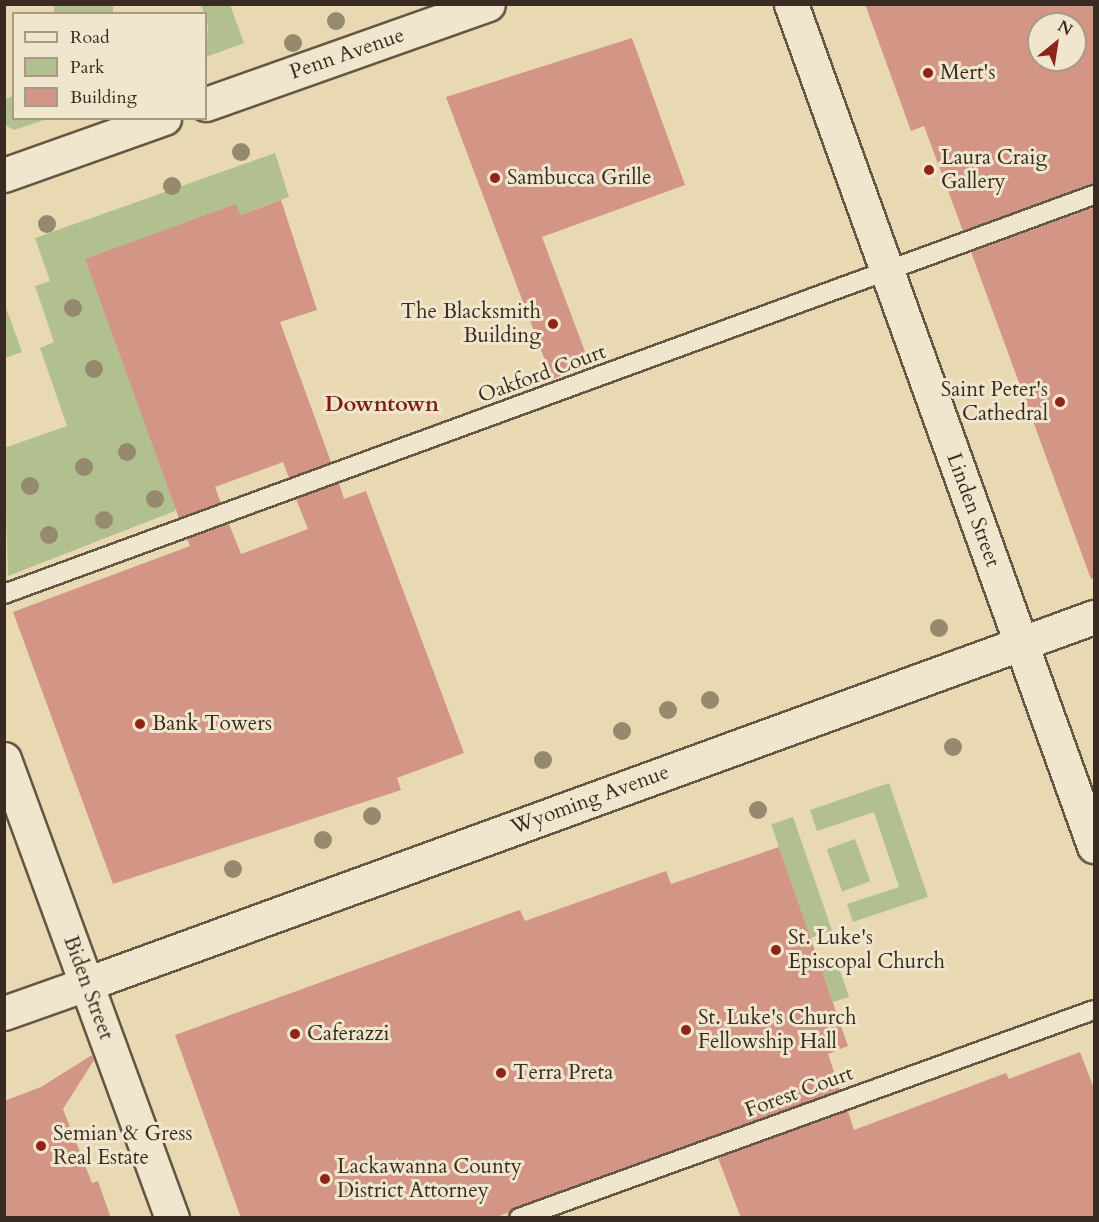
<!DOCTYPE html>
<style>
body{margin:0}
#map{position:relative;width:1099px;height:1222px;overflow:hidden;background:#e8d9b2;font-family:Cardo,serif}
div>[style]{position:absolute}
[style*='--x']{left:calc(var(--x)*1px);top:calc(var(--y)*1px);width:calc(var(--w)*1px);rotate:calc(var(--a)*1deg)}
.green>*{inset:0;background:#b2c08f;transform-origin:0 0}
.building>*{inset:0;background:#d39686}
.roads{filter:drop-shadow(2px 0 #655645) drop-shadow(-2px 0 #655645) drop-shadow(0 2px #655645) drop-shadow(0 -2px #655645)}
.service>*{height:18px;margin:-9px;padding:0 9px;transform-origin:9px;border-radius:9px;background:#f0e6cd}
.minor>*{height:33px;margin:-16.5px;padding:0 16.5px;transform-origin:16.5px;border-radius:16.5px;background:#f0e6cd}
.secondary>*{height:33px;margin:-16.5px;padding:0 16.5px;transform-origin:16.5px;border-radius:16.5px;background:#f0e6cd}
.trees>*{width:18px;height:18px;margin:-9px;border-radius:50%;background:#958a6e}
.dots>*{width:16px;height:16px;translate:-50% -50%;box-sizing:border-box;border:3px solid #f0e6cd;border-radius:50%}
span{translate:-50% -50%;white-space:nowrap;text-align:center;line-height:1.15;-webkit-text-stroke:6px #f0e6cd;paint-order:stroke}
.street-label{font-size:21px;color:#392b21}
.poi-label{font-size:21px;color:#392b21}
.left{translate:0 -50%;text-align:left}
.right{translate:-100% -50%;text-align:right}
.neighbourhood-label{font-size:22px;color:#7a1f14;font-weight:700}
.frame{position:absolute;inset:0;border:6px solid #392b21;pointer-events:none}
.legend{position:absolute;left:12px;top:12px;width:195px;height:108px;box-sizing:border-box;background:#f0e6cd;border:2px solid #a79b88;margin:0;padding:8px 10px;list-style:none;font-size:18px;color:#392b21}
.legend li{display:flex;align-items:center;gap:12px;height:30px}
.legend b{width:30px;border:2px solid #a79b88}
.north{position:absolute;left:1027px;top:12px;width:60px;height:60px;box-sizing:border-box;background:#f0e6cd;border:2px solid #a79b88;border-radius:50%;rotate:30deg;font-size:16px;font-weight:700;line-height:24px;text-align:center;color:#392b21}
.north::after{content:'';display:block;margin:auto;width:21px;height:27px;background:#8f2418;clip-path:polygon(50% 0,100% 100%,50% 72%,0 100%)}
</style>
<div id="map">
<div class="green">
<i style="left:54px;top:5px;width:59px;height:9px"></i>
<i style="clip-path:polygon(201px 5px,230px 5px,244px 43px,206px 57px,208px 25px)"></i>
<i style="clip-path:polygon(13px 96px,14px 118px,47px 119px,14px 130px,5px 125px,5px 99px)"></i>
<i style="clip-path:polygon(275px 153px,289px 197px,240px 215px,175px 511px,8px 576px,4px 448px,67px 426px,40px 348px,54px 342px,35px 286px,50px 281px,35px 238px)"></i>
<i style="clip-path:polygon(4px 302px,22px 352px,5px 358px,4px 358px)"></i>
<i style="clip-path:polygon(889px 783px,928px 897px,853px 922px,847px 904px,899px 887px,874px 812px,817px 831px,810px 810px)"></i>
<i style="left:793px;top:817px;width:120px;height:23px;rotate:71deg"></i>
<i style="left:855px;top:839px;width:45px;height:30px;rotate:70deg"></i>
<i style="left:836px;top:959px;width:40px;height:17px;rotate:71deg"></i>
</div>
<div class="building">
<i style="clip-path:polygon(evenodd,865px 4px,1095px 4px,1095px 184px,963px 231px,924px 126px,911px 131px,865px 4px,1039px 24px,1075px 24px,1075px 60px,1039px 60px,1039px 24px)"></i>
<i style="clip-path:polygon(632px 38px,685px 185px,542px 237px,590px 365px,552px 379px,446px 97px)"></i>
<i style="clip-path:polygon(281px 200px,317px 310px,280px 322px,331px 462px,289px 478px,283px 462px,215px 487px,221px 503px,179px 518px,85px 259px,236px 204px,240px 215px)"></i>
<i style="clip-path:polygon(1095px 207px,1095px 578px,1091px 579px,971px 252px)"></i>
<i style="clip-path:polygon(339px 483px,344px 499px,366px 491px,464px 753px,397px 778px,401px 790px,113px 884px,13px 612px,190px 546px,187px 539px,229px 524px,241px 554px,308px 529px,296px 499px)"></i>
<i style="clip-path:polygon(779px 847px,848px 1046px,828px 1054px,840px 1090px,494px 1218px,241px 1218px,175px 1035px,520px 910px,525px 921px,666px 871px,671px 884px)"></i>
<i style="clip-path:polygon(1080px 1052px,1095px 1091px,1095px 1218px,741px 1218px,718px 1158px,848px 1111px,854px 1130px,1006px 1073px,1009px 1079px)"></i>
<i style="clip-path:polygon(92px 1055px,94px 1060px,63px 1109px,92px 1183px,98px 1181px,111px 1218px,4px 1218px,4px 1101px,41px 1087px)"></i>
</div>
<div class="roads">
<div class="service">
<i style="--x:4;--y:594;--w:1161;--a:-20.11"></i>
<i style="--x:519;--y:1218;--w:611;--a:-19.89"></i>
</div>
<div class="minor">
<i style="--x:4;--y:1013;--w:87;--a:-19.5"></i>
</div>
<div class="secondary">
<i style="--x:791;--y:4;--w:895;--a:70.21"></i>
<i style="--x:206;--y:104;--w:299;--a:-19.5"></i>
<i style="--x:4;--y:175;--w:170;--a:-19.6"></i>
<i style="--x:4;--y:759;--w:489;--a:69.9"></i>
<i style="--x:86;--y:984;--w:1073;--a:-20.01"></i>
</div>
</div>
<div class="trees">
<i style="left:336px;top:21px"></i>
<i style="left:293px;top:43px"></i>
<i style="left:241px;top:152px"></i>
<i style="left:172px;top:186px"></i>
<i style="left:47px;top:224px"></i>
<i style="left:73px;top:308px"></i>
<i style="left:94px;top:369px"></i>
<i style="left:127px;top:452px"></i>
<i style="left:84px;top:467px"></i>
<i style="left:30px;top:486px"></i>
<i style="left:155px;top:499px"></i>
<i style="left:104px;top:520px"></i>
<i style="left:49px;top:535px"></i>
<i style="left:939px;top:628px"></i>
<i style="left:710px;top:700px"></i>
<i style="left:668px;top:710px"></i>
<i style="left:622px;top:731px"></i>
<i style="left:953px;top:747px"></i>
<i style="left:543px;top:760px"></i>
<i style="left:758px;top:810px"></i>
<i style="left:372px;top:816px"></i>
<i style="left:323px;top:840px"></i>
<i style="left:233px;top:869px"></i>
</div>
<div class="dots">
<i style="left:928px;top:73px;background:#8f2418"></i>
<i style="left:929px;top:170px;background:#8f2418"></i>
<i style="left:495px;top:178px;background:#8f2418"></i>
<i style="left:553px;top:324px;background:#8f2418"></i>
<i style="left:1060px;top:402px;background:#8f2418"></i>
<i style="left:140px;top:724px;background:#8f2418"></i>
<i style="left:776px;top:950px;background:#8f2418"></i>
<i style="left:686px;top:1030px;background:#8f2418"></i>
<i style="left:295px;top:1034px;background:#8f2418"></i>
<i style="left:501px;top:1073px;background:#8f2418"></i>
<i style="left:41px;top:1146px;background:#8f2418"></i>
<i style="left:325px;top:1179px;background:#8f2418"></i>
</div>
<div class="street-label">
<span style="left:347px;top:54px;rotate:-19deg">Penn Avenue</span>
<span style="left:542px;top:374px;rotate:-20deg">Oakford Court</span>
<span style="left:973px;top:510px;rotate:70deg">Linden Street</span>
<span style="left:590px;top:800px;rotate:-20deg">Wyoming Avenue</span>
<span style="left:88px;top:988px;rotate:70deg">Biden Street</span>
<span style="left:799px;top:1092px;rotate:-20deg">Forest Court</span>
</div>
<div class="poi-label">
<span class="left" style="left:940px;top:73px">Mert's</span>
<span class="left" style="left:941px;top:170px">Laura Craig<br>Gallery</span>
<span class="left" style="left:507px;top:178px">Sambucca Grille</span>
<span class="right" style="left:541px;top:324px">The Blacksmith<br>Building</span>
<span class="right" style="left:1048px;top:402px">Saint Peter's<br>Cathedral</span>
<span class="left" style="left:152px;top:724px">Bank Towers</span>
<span class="left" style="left:788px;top:950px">St. Luke's<br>Episcopal Church</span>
<span class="left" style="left:698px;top:1030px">St. Luke's Church<br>Fellowship Hall</span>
<span class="left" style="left:307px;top:1034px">Caferazzi</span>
<span class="left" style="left:513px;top:1073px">Terra Preta</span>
<span class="left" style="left:53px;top:1146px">Semian &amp; Gress<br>Real Estate</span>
<span class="left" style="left:337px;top:1179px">Lackawanna County<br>District Attorney</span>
</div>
<div class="neighbourhood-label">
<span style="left:382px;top:405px">Downtown</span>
</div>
<div class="frame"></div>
<ul class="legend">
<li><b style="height:8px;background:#f0e6cd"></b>Road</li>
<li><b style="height:16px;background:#b2c08f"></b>Park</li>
<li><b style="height:16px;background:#d39686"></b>Building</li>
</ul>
<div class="north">N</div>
</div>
